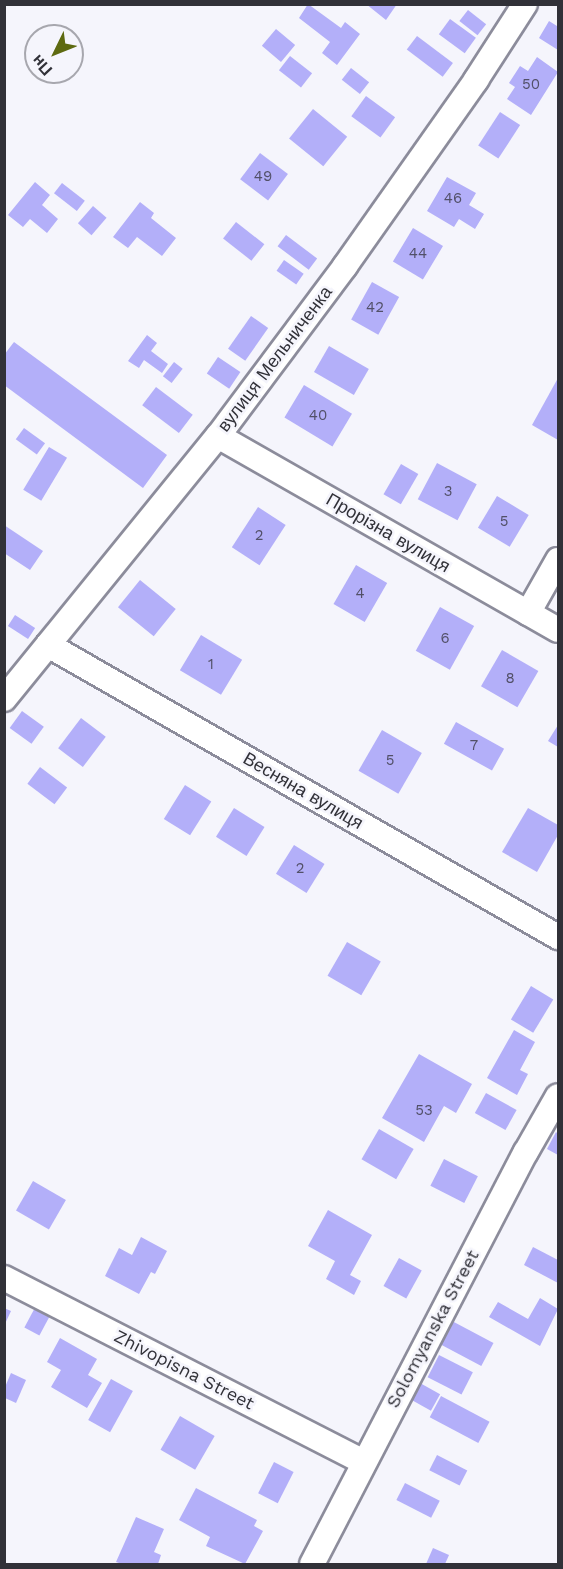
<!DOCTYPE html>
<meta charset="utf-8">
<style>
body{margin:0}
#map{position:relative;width:563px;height:1569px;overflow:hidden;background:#f5f5fc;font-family:"Work Sans",sans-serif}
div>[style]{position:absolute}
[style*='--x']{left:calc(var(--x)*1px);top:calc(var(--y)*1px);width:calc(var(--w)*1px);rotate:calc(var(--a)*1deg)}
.building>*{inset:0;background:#b3aff9;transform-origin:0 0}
.roads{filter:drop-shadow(2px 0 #8c8c9b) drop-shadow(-2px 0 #8c8c9b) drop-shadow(0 2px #8c8c9b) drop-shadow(0 -2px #8c8c9b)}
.minor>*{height:24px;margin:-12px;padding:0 12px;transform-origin:12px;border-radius:12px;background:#fff}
span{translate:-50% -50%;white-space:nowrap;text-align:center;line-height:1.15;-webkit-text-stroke:5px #f5f5fc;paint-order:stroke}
.number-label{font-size:15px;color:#525068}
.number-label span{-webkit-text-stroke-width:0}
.street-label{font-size:18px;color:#313138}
.frame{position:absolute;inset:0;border:6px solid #313138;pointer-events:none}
.north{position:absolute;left:24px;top:24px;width:60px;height:60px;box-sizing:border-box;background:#f5f5fc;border:2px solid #a7a7ae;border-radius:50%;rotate:227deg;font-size:16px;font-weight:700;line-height:24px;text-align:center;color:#313138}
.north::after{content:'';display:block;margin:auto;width:21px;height:27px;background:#5e6a11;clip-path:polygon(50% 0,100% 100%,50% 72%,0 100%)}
</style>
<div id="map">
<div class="building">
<i style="clip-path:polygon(308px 4px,341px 28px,345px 22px,360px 34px,337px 65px,322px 53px,330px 42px,299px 18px)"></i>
<i style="clip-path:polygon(366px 4px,397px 4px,386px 20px)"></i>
<i style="left:468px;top:10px;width:23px;height:14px;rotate:38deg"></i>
<i style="left:450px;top:19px;width:32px;height:19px;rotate:36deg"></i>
<i style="clip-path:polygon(549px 21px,557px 26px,558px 23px,558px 50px,539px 38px)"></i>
<i style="left:276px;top:29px;width:25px;height:22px;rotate:40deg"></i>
<i style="left:417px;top:36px;width:45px;height:17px;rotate:37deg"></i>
<i style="left:290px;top:56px;width:28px;height:18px;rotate:38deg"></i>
<i style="clip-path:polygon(537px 57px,558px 72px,531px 115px,507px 99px,515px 87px,509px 83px,520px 66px,528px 71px)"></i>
<i style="left:351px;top:68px;width:23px;height:15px;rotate:38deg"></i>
<i style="left:366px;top:96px;width:36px;height:25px;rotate:36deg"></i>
<i style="left:313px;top:109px;width:44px;height:38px;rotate:39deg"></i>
<i style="left:500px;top:112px;width:24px;height:40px;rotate:33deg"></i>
<i style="left:260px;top:153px;width:35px;height:33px;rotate:37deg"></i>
<i style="clip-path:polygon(447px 177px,476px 193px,469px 205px,484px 214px,475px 229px,459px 219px,454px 227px,427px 211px)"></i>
<i style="clip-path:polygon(35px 182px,50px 195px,42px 205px,58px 219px,47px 233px,30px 219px,23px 227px,8px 215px)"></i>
<i style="left:62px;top:183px;width:29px;height:13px;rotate:38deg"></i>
<i style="clip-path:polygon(140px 202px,154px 213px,151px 218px,176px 238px,162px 256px,137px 237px,128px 248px,113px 237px)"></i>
<i style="left:93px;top:206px;width:18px;height:23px;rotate:41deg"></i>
<i style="left:236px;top:222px;width:36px;height:21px;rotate:38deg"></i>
<i style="left:413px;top:228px;width:35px;height:39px;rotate:31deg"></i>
<i style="left:286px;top:235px;width:39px;height:14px;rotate:37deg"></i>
<i style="left:284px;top:260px;width:24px;height:13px;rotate:35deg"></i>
<i style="left:372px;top:282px;width:31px;height:43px;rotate:29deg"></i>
<i style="left:251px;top:316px;width:21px;height:40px;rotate:35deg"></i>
<i style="clip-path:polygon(147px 335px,157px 343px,151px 351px,168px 364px,162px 373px,144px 360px,139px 368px,128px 361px)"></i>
<i style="clip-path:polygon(14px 342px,167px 455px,143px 488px,4px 385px,4px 355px)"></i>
<i style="left:329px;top:346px;width:46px;height:30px;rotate:30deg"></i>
<i style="left:218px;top:357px;width:27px;height:20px;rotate:34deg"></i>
<i style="left:174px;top:362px;width:11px;height:18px;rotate:38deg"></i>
<i style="clip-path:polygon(558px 378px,558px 440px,532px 425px)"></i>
<i style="left:304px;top:385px;width:56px;height:38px;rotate:31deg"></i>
<i style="left:156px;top:387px;width:46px;height:23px;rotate:37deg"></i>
<i style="left:24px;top:428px;width:26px;height:14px;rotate:36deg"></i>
<i style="left:49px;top:447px;width:21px;height:50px;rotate:31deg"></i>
<i style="left:437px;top:463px;width:45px;height:41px;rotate:28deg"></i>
<i style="left:401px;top:464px;width:20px;height:35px;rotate:30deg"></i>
<i style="left:497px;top:496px;width:37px;height:37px;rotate:31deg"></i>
<i style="left:258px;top:507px;width:33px;height:48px;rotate:33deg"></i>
<i style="clip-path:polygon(4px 525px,43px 551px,30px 570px,4px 553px)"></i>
<i style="left:356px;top:565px;width:36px;height:45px;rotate:30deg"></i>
<i style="left:140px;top:580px;width:46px;height:35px;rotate:39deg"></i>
<i style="left:440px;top:607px;width:39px;height:50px;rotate:29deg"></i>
<i style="left:15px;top:615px;width:24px;height:13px;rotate:33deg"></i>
<i style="left:201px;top:635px;width:48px;height:41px;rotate:31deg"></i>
<i style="left:502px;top:650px;width:42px;height:42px;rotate:30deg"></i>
<i style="left:22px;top:711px;width:27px;height:21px;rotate:36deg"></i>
<i style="left:81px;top:718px;width:31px;height:38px;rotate:37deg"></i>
<i style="left:456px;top:722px;width:55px;height:25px;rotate:29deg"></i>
<i style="clip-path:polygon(558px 725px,558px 747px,548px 741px)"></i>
<i style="left:382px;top:730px;width:46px;height:47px;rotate:30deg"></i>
<i style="left:40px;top:767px;width:34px;height:21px;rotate:37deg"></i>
<i style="left:185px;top:785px;width:31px;height:40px;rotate:32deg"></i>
<i style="left:234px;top:808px;width:36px;height:34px;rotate:32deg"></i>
<i style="clip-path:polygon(528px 808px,558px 825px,558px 835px,537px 872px,502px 852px)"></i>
<i style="left:294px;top:845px;width:36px;height:34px;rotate:32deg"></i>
<i style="left:347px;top:942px;width:39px;height:39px;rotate:30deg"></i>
<i style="left:531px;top:986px;width:26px;height:39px;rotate:31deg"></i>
<i style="clip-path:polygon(514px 1030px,535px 1042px,520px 1070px,528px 1074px,517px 1095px,487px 1078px)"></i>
<i style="clip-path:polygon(419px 1054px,472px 1084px,456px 1113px,444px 1106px,424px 1142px,382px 1118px)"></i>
<i style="left:486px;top:1093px;width:35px;height:23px;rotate:29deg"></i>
<i style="left:379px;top:1129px;width:40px;height:35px;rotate:30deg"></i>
<i style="clip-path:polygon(556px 1132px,558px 1134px,558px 1155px,547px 1149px)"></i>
<i style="left:444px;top:1159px;width:38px;height:30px;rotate:27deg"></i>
<i style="left:33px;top:1181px;width:38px;height:34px;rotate:30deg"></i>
<i style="clip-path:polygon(328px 1210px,372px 1235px,350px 1275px,361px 1281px,354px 1295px,326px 1279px,335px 1261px,308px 1246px)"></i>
<i style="clip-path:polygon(141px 1237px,167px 1251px,155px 1274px,151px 1272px,139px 1294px,105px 1276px,119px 1248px,132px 1255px)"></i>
<i style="clip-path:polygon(533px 1247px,558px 1260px,558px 1283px,524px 1265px)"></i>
<i style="left:399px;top:1258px;width:26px;height:32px;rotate:29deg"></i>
<i style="clip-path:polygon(540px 1298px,558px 1309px,540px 1346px,489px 1317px,498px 1302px,528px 1319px)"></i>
<i style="left:38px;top:1302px;width:17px;height:29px;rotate:28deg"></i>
<i style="clip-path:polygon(4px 1308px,11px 1311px,4px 1326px)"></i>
<i style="left:452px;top:1321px;width:47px;height:26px;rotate:28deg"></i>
<i style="clip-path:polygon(60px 1338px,97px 1359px,88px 1375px,102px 1383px,87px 1408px,51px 1387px,61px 1370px,47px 1362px)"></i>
<i style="left:439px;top:1355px;width:38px;height:25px;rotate:27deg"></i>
<i style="clip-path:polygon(11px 1373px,26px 1380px,16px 1403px,5px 1398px,5px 1387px)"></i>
<i style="left:111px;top:1379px;width:25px;height:47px;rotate:29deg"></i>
<i style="left:420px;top:1383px;width:23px;height:19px;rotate:29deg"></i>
<i style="left:441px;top:1396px;width:55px;height:24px;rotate:28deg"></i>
<i style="left:180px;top:1416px;width:40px;height:39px;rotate:30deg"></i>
<i style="left:437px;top:1455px;width:34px;height:17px;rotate:27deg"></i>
<i style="left:274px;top:1462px;width:22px;height:35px;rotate:27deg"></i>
<i style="left:405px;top:1483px;width:39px;height:19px;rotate:27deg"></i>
<i style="clip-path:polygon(196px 1488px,257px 1520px,254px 1526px,263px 1531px,245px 1564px,206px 1546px,210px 1537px,179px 1520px)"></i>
<i style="clip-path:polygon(136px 1517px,164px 1529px,154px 1552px,161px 1555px,158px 1564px,122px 1564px,116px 1562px)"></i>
<i style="clip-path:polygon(433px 1548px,449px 1555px,445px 1564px,426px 1564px)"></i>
</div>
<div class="roads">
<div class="minor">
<i style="--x:218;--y:436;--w:391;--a:29.7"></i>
<i style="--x:528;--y:613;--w:61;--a:-60.5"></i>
<i style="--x:48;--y:645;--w:588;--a:29.79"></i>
<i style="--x:4;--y:699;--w:339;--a:-50.9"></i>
<i style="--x:218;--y:436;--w:212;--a:-53.2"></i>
<i style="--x:345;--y:266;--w:228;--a:-54.8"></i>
<i style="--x:476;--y:80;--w:90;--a:-57.2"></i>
<i style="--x:4;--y:1278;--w:403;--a:27.1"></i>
<i style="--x:312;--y:1564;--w:464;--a:-62.6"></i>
<i style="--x:526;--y:1152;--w:64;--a:-60.3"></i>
</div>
</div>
<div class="number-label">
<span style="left:531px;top:85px">50</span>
<span style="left:263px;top:177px">49</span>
<span style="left:453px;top:199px">46</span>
<span style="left:418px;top:254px">44</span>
<span style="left:375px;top:308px">42</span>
<span style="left:318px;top:416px">40</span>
<span style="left:448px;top:492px">3</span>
<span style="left:504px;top:522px">5</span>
<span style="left:259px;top:536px">2</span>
<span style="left:360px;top:594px">4</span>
<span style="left:445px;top:639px">6</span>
<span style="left:211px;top:665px">1</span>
<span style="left:510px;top:679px">8</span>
<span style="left:474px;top:746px">7</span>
<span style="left:390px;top:761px">5</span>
<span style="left:300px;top:869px">2</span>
<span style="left:424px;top:1111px">53</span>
</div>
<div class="street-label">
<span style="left:275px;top:359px;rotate:-53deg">вулиця Мельниченка</span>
<span style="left:388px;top:533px;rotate:30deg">Прорізна вулиця</span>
<span style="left:303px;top:791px;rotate:30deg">Весняна вулиця</span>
<span style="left:433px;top:1329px;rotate:-62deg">Solomyanska Street</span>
<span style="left:184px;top:1370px;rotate:27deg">Zhivopisna Street</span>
</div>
<div class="frame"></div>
<div class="north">Пн</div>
</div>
